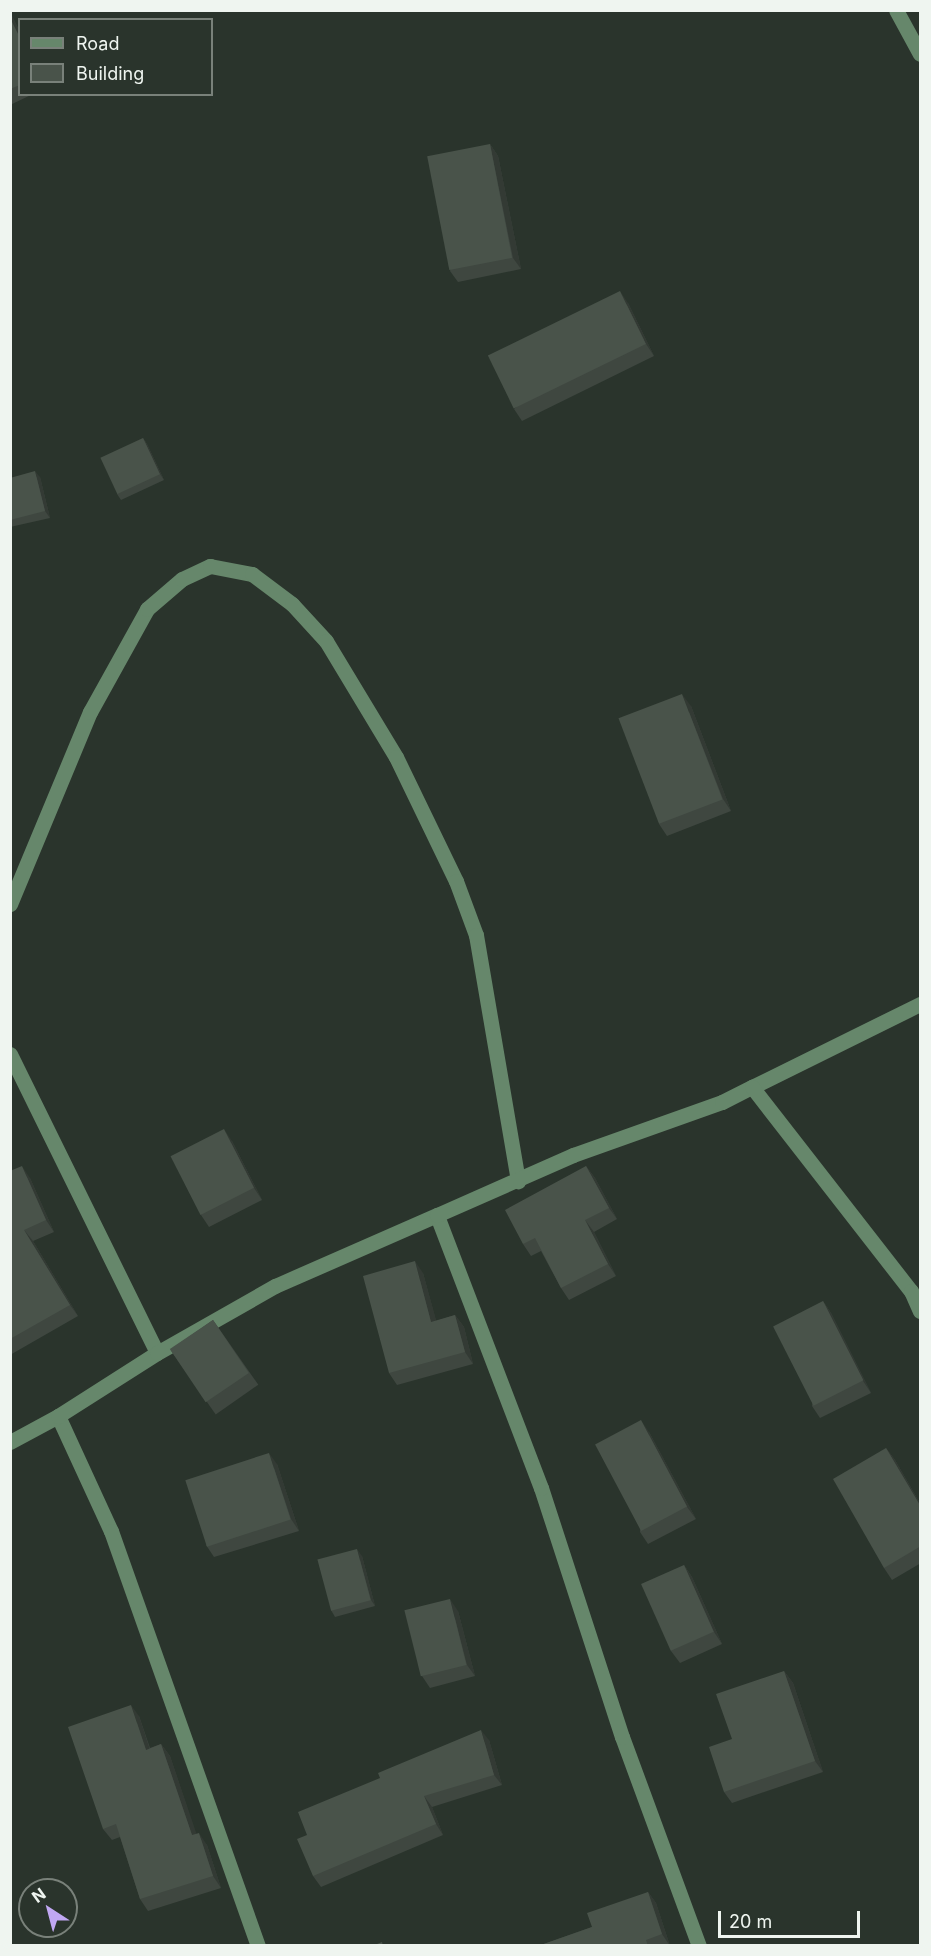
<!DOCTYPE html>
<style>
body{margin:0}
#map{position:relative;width:931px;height:1956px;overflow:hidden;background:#2a342c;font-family:Inter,sans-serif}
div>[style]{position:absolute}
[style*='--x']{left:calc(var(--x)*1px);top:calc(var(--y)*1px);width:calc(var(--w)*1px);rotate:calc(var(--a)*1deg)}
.minor>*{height:15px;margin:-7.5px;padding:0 7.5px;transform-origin:7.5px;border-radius:7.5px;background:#66876b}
.wall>*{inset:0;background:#3f4740;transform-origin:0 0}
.shaded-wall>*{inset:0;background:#333a34}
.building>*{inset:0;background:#49534a;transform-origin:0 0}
span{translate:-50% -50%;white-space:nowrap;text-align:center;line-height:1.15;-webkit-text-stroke:5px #2a342c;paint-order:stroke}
.frame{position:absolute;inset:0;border:12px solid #eff5f0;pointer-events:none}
.legend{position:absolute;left:18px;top:18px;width:195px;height:78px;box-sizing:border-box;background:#2a342c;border:2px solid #79817a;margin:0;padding:8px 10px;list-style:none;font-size:18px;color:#eff5f0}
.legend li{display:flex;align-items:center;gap:12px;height:30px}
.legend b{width:30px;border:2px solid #79817a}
.north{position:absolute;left:18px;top:1878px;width:60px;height:60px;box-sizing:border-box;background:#2a342c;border:2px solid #79817a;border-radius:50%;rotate:324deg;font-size:16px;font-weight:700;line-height:24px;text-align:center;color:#eff5f0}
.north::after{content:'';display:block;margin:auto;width:21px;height:27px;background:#c1a8f3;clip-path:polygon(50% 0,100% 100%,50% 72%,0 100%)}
.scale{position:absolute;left:718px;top:1911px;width:142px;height:27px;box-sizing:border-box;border:3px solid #eff5f0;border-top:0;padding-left:8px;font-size:18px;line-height:21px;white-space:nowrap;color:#eff5f0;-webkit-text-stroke:4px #2a342c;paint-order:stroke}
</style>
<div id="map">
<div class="minor">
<i style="--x:896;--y:10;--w:50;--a:61.4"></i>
<i style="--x:10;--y:904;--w:208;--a:-67.4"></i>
<i style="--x:90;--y:712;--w:118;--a:-61"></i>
<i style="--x:147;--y:609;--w:46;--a:-40.6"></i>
<i style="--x:182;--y:579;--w:31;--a:-25"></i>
<i style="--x:210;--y:566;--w:43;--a:10.8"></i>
<i style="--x:252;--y:574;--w:50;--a:36.9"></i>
<i style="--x:292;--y:604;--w:50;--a:47.4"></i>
<i style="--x:326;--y:641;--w:135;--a:58.9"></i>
<i style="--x:396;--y:757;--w:138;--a:64.2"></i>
<i style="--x:456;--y:881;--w:58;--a:69.7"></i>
<i style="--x:476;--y:935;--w:250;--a:80.3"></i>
<i style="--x:10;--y:1054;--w:333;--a:63.8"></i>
<i style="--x:752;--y:1087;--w:187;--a:-26.3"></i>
<i style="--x:58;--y:1416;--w:127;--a:65.3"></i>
<i style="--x:111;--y:1531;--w:440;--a:70.5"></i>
<i style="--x:10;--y:1442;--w:55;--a:-28.4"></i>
<i style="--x:58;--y:1416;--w:117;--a:-32.5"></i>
<i style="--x:157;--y:1353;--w:136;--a:-29.6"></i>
<i style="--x:275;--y:1286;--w:177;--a:-23.7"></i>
<i style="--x:699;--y:1946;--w:223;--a:-110.2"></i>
<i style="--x:622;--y:1737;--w:262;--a:-108"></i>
<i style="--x:541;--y:1488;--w:292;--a:-110.9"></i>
<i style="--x:437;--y:1215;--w:149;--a:-23.8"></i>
<i style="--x:573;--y:1155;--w:158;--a:-19.6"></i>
<i style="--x:722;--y:1102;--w:34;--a:-27"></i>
<i style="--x:752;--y:1087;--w:259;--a:52.1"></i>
<i style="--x:911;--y:1291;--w:22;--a:66"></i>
</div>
<div class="wall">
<i style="clip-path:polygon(10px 12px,20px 32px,20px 94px,33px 94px,10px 105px)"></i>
<i style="clip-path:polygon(490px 144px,498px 156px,521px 269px,458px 282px,450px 271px)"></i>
<i style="clip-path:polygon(628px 303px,654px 356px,522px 421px,514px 409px)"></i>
<i style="clip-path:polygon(143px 438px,147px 444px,164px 480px,121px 500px,117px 494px)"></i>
<i style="clip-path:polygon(40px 477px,50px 518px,10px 527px,10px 478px)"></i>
<i style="clip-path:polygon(691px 706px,731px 811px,667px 836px,659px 824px)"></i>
<i style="clip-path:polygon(232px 1141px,262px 1200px,209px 1227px,201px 1215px)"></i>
<i style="clip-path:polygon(586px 1166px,595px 1178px,617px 1219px,594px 1232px,616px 1276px,569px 1300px,561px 1288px,541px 1251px,531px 1256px,523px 1244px)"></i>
<i style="clip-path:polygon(10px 1171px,30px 1178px,54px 1232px,33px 1241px,78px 1316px,10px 1355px)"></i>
<i style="clip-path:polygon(423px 1273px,436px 1321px,455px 1315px,464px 1327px,473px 1364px,397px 1385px,389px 1373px)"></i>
<i style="clip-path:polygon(823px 1301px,831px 1313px,871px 1393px,820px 1418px,812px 1406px)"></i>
<i style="left:213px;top:1320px;width:79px;height:52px;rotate:55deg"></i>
<i style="clip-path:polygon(649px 1432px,696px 1519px,648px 1544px,640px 1532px)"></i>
<i style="clip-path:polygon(886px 1448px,895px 1460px,921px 1505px,921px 1563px,892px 1580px,884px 1568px)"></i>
<i style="clip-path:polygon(277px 1464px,299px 1531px,214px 1557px,206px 1545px)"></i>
<i style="clip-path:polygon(362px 1556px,375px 1606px,335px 1617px,331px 1610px)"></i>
<i style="clip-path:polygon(684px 1565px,692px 1577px,722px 1644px,680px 1663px,671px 1651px)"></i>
<i style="clip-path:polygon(458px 1611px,475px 1676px,430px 1688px,422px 1676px)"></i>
<i style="clip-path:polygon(784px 1671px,793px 1683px,823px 1772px,732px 1803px,724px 1792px,732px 1739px)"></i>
<i style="clip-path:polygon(139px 1716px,150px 1748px,161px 1744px,170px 1756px,196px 1834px,207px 1845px,221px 1888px,148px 1911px,140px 1899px,120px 1837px,112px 1840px,103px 1829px)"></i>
<i style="clip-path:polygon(489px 1740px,502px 1785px,432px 1807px,443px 1835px,321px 1887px,313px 1876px,307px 1835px)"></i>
<i style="clip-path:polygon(648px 1892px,656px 1903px,670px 1946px,538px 1946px,592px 1927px)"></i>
</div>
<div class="shaded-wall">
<i style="clip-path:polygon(10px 12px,20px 32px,20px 38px,10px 18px)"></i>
<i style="clip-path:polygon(490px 144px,498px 156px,521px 269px,513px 258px)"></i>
<i style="clip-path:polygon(620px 291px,628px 303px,654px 356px,646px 344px)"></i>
<i style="clip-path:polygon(143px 438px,147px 444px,164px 480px,160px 474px)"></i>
<i style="clip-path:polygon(35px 471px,40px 477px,50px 518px,45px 511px)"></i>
<i style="clip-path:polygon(682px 694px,691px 706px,731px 811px,723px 799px)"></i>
<i style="clip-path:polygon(224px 1129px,232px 1141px,262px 1200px,254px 1188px)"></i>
<i style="clip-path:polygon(22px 1166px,30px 1178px,54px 1232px,46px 1220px)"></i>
<i style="clip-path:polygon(586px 1166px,595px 1178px,617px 1219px,609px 1208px)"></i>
<i style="clip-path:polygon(585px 1220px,594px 1232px,616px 1276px,608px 1264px)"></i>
<i style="clip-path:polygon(24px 1230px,33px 1241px,78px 1316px,70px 1305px)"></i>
<i style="clip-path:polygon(415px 1261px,423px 1273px,440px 1334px,431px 1322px)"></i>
<i style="clip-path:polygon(823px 1301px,831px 1313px,871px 1393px,863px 1381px)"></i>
<i style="clip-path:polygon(455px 1315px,464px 1327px,473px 1364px,465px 1352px)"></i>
<i style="clip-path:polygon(641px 1420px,649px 1432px,696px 1519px,687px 1507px)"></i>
<i style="clip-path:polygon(886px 1448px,895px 1460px,921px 1505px,921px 1507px)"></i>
<i style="clip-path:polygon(269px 1453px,277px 1464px,299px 1531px,291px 1519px)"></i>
<i style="clip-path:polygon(357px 1549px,362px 1556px,375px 1606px,371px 1600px)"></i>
<i style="clip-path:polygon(684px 1565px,692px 1577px,722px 1644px,714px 1632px)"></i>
<i style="clip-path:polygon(450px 1599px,458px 1611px,475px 1676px,467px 1665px)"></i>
<i style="clip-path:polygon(784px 1671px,793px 1683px,823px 1772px,815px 1761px)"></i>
<i style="clip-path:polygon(131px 1705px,139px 1716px,154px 1762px,146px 1750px)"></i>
<i style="clip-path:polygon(481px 1730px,489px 1740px,502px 1785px,494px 1775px)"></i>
<i style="clip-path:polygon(161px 1744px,170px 1756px,201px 1847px,192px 1835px)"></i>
<i style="clip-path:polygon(424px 1796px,432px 1807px,443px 1835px,436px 1824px)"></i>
<i style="clip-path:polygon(199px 1833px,207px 1845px,221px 1888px,213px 1876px)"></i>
<i style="clip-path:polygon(648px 1892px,656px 1903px,670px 1946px,662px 1934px)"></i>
</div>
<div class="building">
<i style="clip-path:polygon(10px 18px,20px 38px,20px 85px,10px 89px)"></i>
<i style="left:490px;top:144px;width:116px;height:64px;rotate:79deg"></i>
<i style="left:620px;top:291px;width:59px;height:147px;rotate:64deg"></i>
<i style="left:143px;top:438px;width:40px;height:47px;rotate:65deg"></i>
<i style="clip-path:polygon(35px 471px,45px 511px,10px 520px,10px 478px)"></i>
<i style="left:682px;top:694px;width:113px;height:68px;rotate:69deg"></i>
<i style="left:224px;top:1129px;width:66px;height:60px;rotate:63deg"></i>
<i style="clip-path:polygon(22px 1166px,46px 1220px,24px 1230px,70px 1305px,10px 1339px,10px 1171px)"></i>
<i style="clip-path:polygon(586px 1166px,609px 1208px,585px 1220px,608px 1264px,561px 1288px,535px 1238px,523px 1244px,505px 1210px)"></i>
<i style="clip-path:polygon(415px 1261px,431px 1322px,455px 1315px,465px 1352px,389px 1373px,363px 1276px)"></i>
<i style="left:823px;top:1301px;width:89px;height:56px;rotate:63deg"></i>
<i style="left:213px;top:1320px;width:64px;height:52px;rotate:56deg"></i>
<i style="left:641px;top:1420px;width:98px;height:52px;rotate:62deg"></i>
<i style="clip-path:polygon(886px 1448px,921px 1507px,921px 1546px,884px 1568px,833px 1479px)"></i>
<i style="left:269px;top:1453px;width:70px;height:88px;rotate:72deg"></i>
<i style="left:357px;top:1549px;width:53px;height:41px;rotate:75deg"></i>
<i style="left:684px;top:1565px;width:73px;height:47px;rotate:66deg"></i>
<i style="left:450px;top:1599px;width:68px;height:47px;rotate:76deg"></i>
<i style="clip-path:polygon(784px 1671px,815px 1761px,724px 1792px,709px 1747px,732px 1739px,716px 1694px)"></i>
<i style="clip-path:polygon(131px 1705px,146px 1750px,161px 1744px,192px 1835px,199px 1833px,213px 1876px,140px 1899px,116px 1824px,103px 1829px,68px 1727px)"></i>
<i style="clip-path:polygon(481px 1730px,494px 1775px,424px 1796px,436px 1824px,313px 1876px,297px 1839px,307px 1835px,298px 1812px,380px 1778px,378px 1773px)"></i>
<i style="clip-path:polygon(648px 1892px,662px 1934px,646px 1940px,648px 1946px,538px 1946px,592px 1927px,587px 1913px)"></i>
<i style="clip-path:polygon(382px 1942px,383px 1946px,372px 1946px)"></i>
</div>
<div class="frame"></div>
<ul class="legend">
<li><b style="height:8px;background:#66876b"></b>Road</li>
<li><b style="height:16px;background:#49534a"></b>Building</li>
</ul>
<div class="north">N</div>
<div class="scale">20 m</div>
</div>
